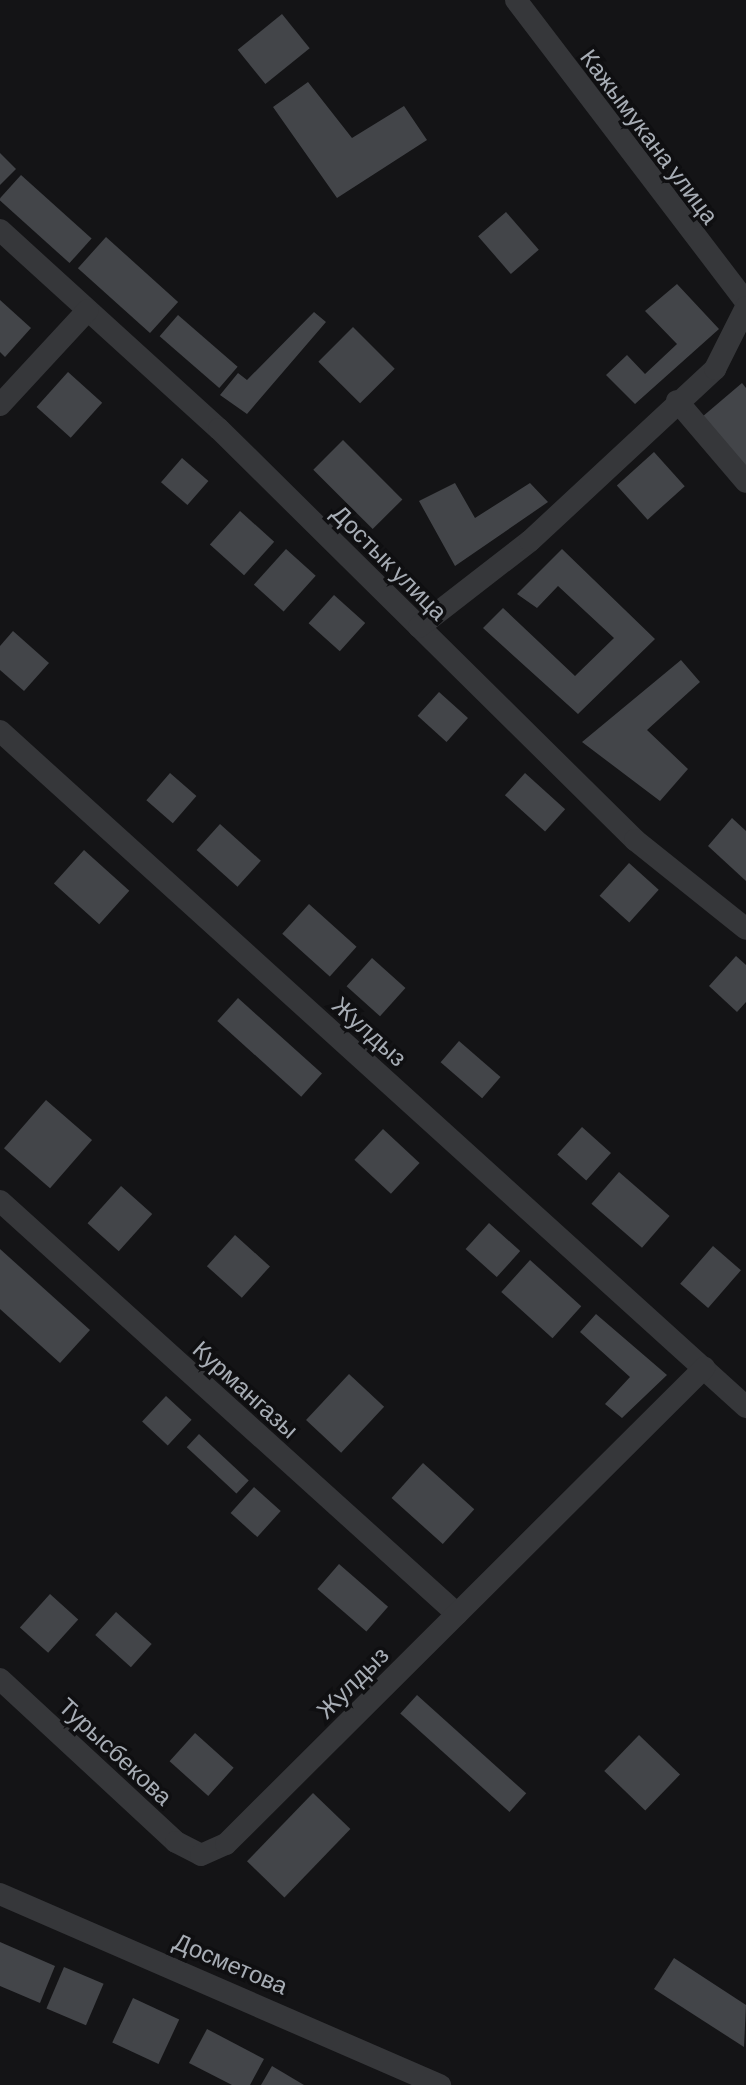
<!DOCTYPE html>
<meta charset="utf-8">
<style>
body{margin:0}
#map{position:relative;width:746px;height:2085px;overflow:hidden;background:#141416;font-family:Barlow,sans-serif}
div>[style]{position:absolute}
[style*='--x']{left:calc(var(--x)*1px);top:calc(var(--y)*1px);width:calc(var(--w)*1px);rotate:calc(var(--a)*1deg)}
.building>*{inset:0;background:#434549;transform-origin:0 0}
.street>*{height:22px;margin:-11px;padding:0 11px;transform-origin:11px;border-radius:11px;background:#36373a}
span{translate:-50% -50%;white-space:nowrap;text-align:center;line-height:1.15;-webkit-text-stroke:7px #0f0f11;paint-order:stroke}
.street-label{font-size:24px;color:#a7adb5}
</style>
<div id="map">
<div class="building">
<i style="left:282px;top:14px;width:44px;height:57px;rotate:51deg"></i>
<i style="clip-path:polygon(308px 82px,352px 138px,404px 106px,427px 140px,337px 198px,273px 107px)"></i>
<i style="clip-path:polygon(0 153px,16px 169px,0 185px)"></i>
<i style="left:21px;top:175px;width:95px;height:33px;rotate:42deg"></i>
<i style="left:506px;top:212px;width:50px;height:37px;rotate:49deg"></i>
<i style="left:106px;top:237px;width:97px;height:42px;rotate:42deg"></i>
<i style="clip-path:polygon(677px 284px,719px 329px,635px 404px,606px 375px,627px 355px,645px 374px,677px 344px,645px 311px)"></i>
<i style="clip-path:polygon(0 300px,31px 328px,5px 357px,0 352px)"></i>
<i style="clip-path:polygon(314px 312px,326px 322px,247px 414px,220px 395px,238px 373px,247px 380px)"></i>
<i style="left:178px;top:315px;width:79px;height:28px;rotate:41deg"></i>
<i style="left:353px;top:327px;width:59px;height:49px;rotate:45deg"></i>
<i style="left:68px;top:372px;width:46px;height:47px;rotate:42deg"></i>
<i style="clip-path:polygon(742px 383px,746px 388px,746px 470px,702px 417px)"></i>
<i style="left:343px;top:440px;width:84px;height:42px;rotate:45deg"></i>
<i style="left:654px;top:452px;width:46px;height:50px;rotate:48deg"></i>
<i style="left:182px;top:458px;width:35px;height:32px;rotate:41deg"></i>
<i style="clip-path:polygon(455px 483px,475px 518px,530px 483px,548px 502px,455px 566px,419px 501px)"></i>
<i style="left:240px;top:511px;width:46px;height:45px;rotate:42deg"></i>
<i style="left:286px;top:549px;width:40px;height:48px;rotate:42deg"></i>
<i style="clip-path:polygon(562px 549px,655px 639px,578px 714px,483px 628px,503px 608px,575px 676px,614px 638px,558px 586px,537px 608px,517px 594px)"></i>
<i style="left:334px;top:595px;width:42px;height:38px;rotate:42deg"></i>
<i style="clip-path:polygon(13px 631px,49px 663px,24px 691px,0 670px,0 646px)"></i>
<i style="clip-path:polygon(681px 660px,700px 682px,647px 730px,688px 769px,660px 801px,582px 742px)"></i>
<i style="left:439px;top:692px;width:39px;height:32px;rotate:42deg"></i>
<i style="left:170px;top:773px;width:35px;height:36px;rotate:41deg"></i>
<i style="left:525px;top:773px;width:54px;height:30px;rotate:42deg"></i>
<i style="clip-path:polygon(732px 818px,746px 831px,746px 881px,708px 846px)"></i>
<i style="left:220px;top:824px;width:55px;height:35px;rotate:42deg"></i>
<i style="left:84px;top:850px;width:61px;height:45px;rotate:42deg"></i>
<i style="left:629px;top:863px;width:40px;height:44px;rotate:42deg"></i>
<i style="left:309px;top:904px;width:64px;height:40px;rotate:42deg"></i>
<i style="clip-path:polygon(736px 956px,746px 965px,746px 1002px,737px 1012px,709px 986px)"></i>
<i style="left:372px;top:958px;width:45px;height:38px;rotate:42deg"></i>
<i style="left:238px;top:998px;width:113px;height:31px;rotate:42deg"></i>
<i style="left:459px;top:1041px;width:55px;height:28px;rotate:41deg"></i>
<i style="left:46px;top:1100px;width:61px;height:64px;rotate:41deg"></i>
<i style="left:582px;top:1127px;width:39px;height:37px;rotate:42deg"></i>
<i style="left:383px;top:1129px;width:50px;height:42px;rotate:43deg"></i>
<i style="left:619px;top:1172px;width:67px;height:42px;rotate:41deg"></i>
<i style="left:121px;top:1186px;width:42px;height:50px;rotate:42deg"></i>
<i style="left:489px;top:1223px;width:42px;height:35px;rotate:42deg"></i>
<i style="left:235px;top:1235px;width:47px;height:42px;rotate:42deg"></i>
<i style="left:713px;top:1246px;width:37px;height:50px;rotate:41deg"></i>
<i style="clip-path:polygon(0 1249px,90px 1330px,60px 1363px,0 1309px)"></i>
<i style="left:530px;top:1260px;width:69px;height:43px;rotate:42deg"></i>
<i style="clip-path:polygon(596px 1314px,667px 1375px,622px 1418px,605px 1404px,630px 1377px,580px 1332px)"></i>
<i style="left:349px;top:1374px;width:48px;height:63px;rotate:43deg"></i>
<i style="left:166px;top:1396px;width:35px;height:35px;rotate:43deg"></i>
<i style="left:199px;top:1434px;width:68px;height:18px;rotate:43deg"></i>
<i style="left:423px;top:1463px;width:69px;height:47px;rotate:42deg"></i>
<i style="left:254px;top:1487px;width:36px;height:35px;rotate:42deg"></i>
<i style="left:339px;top:1564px;width:65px;height:33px;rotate:41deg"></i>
<i style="left:50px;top:1594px;width:38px;height:45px;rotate:42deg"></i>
<i style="left:116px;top:1612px;width:48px;height:31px;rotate:42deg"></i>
<i style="left:417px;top:1695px;width:147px;height:25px;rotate:42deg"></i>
<i style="left:195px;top:1733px;width:52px;height:38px;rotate:42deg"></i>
<i style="left:639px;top:1735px;width:57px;height:50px;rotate:44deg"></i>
<i style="left:313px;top:1793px;width:52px;height:95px;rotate:44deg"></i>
<i style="clip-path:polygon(0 1942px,55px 1966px,40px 2003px,0 1986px)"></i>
<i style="clip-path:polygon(674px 1958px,746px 2005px,744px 2047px,654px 1989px)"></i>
<i style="left:64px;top:1967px;width:43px;height:45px;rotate:23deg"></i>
<i style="left:133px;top:1998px;width:51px;height:49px;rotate:25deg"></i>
<i style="clip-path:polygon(207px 2029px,264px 2059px,250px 2085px,232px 2085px,189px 2063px)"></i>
<i style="clip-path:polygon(272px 2066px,304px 2085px,261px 2085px)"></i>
</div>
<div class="street">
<i style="--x:516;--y:0;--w:380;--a:52.7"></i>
<i style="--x:0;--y:230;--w:296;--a:42.3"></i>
<i style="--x:219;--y:429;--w:585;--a:44.65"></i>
<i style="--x:635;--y:840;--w:142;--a:38.7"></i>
<i style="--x:677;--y:401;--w:106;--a:49.6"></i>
<i style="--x:0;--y:405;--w:129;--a:-47.2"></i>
<i style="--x:419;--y:627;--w:140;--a:-37.8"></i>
<i style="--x:530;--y:541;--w:253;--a:-42.9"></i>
<i style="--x:715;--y:369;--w:69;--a:-63.4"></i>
<i style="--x:0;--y:731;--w:1007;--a:42.18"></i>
<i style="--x:0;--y:1201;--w:616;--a:42.1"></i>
<i style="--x:0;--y:1679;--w:240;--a:42.8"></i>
<i style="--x:176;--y:1842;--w:28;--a:27"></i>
<i style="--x:201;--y:1855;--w:27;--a:-24"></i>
<i style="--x:226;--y:1844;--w:675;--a:-44.88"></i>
<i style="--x:0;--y:1894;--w:480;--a:23.5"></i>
</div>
<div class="street-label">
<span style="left:650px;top:136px;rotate:53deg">Кажымукана улица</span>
<span style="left:390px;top:562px;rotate:45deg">Достык улица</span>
<span style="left:370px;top:1031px;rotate:42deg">Жулдыз</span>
<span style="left:246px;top:1389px;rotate:42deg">Курмангазы</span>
<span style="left:352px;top:1682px;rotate:-45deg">Жулдыз</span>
<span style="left:116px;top:1751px;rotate:43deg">Турысбекова</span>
<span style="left:231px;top:1963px;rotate:23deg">Досметова</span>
</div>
</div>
